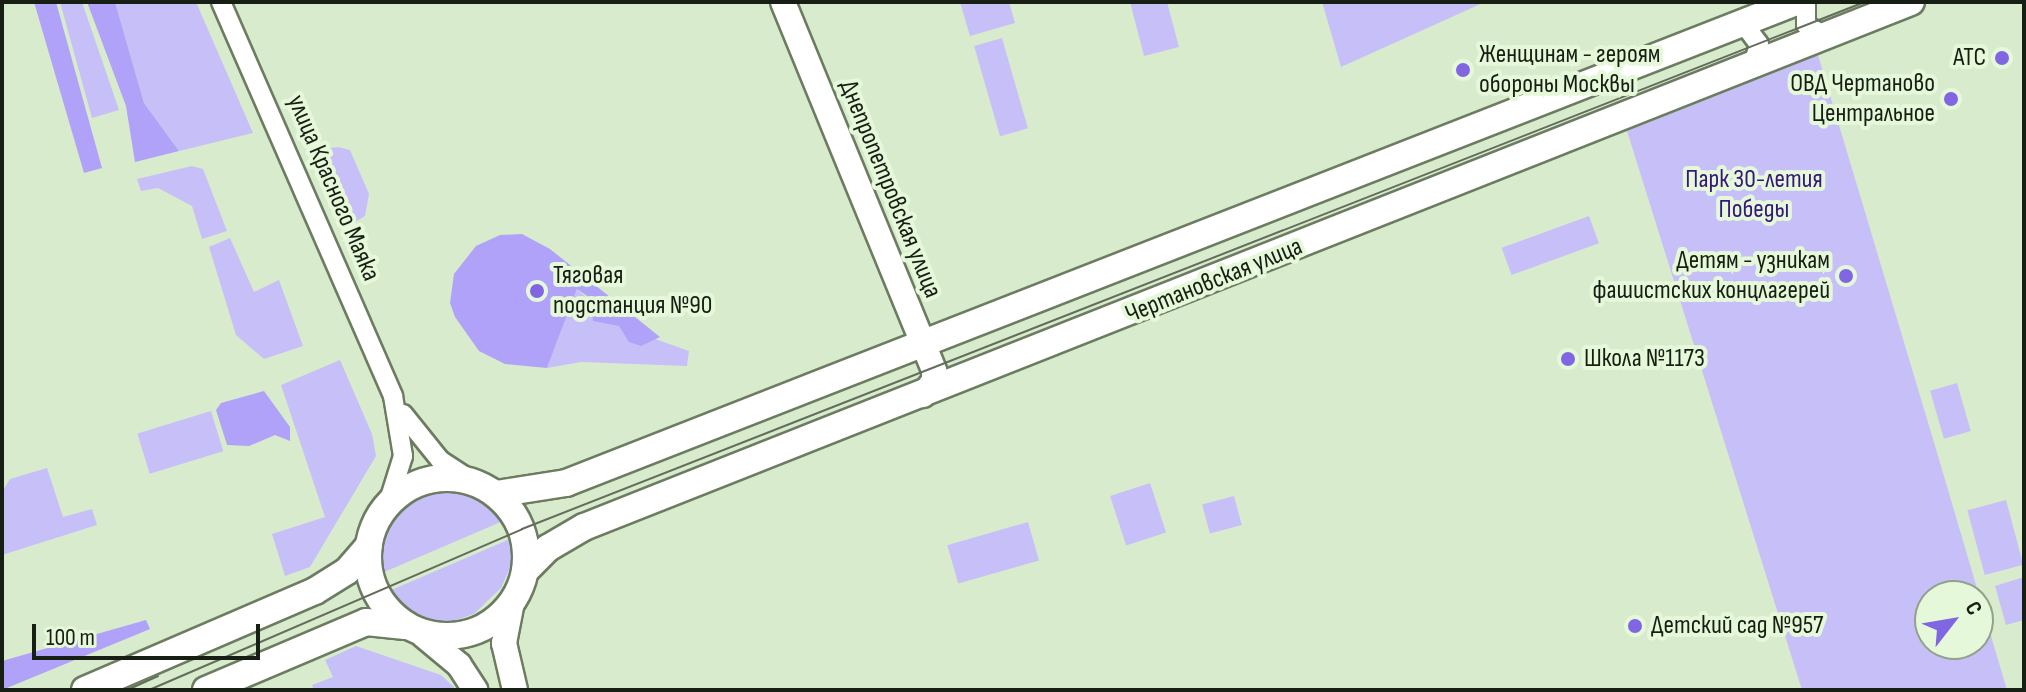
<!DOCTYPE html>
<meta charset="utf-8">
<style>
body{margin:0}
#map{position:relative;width:2026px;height:692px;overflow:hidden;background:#d9ebcd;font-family:"Sofia Sans Condensed",sans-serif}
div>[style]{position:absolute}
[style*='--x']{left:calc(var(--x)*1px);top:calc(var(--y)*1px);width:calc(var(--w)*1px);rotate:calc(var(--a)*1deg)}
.green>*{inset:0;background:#c7c0f8;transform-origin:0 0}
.forest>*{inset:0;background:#afa2f8}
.roads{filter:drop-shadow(2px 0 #6c7c61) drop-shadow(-2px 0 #6c7c61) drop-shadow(0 2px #6c7c61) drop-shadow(0 -2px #6c7c61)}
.minor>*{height:18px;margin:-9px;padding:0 9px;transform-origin:9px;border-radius:9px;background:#fff}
.tertiary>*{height:24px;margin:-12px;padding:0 12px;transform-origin:12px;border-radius:12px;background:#fff}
.secondary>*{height:26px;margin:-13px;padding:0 13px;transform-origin:13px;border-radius:13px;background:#fff}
.secondary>.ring{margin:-13px;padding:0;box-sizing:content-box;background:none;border:26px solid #fff;border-radius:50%}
.tram>*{height:2px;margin:-1px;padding:0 1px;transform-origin:1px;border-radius:1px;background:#626d5b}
.dots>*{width:22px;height:22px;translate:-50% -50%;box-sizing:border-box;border:4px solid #e6f8da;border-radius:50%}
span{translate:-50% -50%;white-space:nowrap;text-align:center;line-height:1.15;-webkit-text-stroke:8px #e6f8da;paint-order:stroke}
.poi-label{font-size:26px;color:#171e13}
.left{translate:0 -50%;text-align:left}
.right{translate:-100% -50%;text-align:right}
.park-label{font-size:26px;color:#361678}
.street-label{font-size:26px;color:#171e13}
.frame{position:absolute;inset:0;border:4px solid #171e13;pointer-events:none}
.north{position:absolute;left:1914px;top:580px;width:80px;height:80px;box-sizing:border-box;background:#e6f8da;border:2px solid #93a18a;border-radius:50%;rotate:59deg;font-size:22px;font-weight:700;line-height:32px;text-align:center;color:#171e13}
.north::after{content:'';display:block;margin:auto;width:28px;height:36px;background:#8166e2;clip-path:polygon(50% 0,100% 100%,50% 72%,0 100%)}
.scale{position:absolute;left:32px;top:624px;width:228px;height:36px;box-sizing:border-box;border:4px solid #171e13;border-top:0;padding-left:10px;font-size:24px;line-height:28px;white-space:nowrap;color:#171e13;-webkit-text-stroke:6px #e6f8da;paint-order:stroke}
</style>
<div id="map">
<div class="green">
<i style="clip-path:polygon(60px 2px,82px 2px,119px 110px,92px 118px)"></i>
<i style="clip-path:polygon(115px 2px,196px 2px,253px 133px,179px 151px,144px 103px)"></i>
<i style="clip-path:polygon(960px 2px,1009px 2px,1015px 23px,970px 36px)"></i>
<i style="clip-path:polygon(1130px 2px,1167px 2px,1179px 47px,1144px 56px)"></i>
<i style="clip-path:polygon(1322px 2px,1485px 2px,1341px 67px)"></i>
<i style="left:1002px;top:38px;width:94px;height:29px;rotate:74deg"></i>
<i style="clip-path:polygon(evenodd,1818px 55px,1933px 439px,2007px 690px,1802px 690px,1627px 131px,1818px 55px,1930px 596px,1978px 596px,1978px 644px,1930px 644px,1930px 596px)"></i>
<i style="clip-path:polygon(338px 147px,350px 150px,369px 194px,365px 216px,355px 222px,325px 149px)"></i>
<i style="clip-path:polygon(319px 152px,350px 225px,340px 223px,313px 161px)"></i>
<i style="clip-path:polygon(192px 166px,203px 169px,227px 231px,202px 239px,192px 206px,158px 188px,141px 191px,137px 179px)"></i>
<i style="left:1589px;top:216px;width:29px;height:93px;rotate:70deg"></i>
<i style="clip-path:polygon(230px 238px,254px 292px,279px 280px,303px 346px,264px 359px,236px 335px,209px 247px)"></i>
<i style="clip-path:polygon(577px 289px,619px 326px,689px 351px,687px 366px,581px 362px,547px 368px)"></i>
<i style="clip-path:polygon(340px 360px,372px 434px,376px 456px,310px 567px,285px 576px,272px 534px,325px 517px,281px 385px)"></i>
<i style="left:1957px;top:383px;width:50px;height:28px;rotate:74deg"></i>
<i style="left:211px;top:411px;width:42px;height:77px;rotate:73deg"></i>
<i style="clip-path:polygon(47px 468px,63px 517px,92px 509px,97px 525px,2px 555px,2px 492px,10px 479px)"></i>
<i style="left:1150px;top:483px;width:52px;height:42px;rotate:72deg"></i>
<i style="clip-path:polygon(447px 486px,479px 495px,503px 521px,382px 573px,379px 552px,385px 520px,403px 500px)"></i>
<i style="left:1234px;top:496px;width:30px;height:33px;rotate:75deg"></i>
<i style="left:2006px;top:500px;width:67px;height:40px;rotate:75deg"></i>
<i style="left:1028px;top:522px;width:40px;height:84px;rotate:74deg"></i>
<i style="clip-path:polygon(510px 539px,512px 564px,501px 588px,474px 614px,450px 622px,430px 621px,404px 609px,389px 591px)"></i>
<i style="clip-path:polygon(2024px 577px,2024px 620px,2006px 625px,1995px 586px)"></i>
<i style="clip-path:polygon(356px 646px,441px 675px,457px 690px,314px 690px,312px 685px,333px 677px,325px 660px)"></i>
</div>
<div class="forest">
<i style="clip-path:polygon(34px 2px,56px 2px,102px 168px,84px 173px)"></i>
<i style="clip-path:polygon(87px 2px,115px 2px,144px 103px,179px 151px,135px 162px,126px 106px)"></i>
<i style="clip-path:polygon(522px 234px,550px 249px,660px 337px,641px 346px,629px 342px,619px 326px,593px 321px,590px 298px,577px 289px,547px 368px,505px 364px,479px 351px,455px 317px,450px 303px,454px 274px,476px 246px,500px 235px)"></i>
<i style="clip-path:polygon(264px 391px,290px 427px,290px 441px,275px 435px,249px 446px,227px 445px,216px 410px,221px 403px)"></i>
<i style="clip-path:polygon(146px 620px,150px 629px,2px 690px,2px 661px)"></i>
</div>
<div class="roads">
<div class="minor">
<i style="--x:221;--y:2;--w:430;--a:66.4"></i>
<i style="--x:393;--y:396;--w:61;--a:80.5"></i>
<i style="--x:403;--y:456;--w:50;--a:107.4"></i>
<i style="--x:1806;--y:2;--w:23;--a:90"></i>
<i style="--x:1806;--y:25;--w:22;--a:30"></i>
<i style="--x:1743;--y:23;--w:26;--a:53"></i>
<i style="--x:1759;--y:44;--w:22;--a:106"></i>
<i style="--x:403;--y:414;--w:59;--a:51.2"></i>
<i style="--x:440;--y:460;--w:38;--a:33"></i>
</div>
<div class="tertiary">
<i style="--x:783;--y:2;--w:399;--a:67.7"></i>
<i style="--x:934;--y:371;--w:10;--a:90"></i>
<i style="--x:934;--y:381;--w:18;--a:128"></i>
<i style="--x:512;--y:602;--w:42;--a:101"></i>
<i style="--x:504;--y:643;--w:48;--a:76.8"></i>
<i style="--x:423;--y:635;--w:47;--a:39.8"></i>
<i style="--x:459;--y:665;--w:30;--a:57"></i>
</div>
<div class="secondary">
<i class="ring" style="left:368px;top:478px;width:132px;height:132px"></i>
<i style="--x:496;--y:494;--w:71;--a:-8.9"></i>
<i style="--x:566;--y:483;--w:1321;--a:-21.36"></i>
<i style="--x:525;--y:571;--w:33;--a:-45"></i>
<i style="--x:548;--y:548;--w:42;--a:-30.3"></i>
<i style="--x:584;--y:527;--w:1427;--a:-21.59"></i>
<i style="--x:85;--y:690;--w:250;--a:-23.3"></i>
<i style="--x:315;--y:591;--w:38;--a:-32"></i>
<i style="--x:347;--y:571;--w:33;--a:-49"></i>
<i style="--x:206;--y:690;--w:174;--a:-23"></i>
<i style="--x:366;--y:622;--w:39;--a:6"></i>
</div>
</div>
<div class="tram">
<i style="--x:127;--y:690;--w:34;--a:-24"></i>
<i style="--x:149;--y:690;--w:406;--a:-23.3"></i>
<i style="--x:522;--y:529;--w:1443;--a:-21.43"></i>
</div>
<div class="dots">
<i style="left:2002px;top:58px;background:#8166e2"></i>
<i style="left:1463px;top:70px;background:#8166e2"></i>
<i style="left:1951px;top:99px;background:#8166e2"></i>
<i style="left:1846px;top:276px;background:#8166e2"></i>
<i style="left:537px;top:291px;background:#8166e2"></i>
<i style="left:1568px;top:359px;background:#8166e2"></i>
<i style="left:1635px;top:626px;background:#8166e2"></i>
</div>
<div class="poi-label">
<span class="left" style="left:1479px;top:70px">Женщинам - героям<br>обороны Москвы</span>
<span class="right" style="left:1986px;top:58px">АТС</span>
<span class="right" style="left:1935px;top:99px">ОВД Чертаново<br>Центральное</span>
<span class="right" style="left:1830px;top:276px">Детям - узникам<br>фашистских концлагерей</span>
<span class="left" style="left:553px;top:291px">Тяговая<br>подстанция №90</span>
<span class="left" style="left:1584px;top:359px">Школа №1173</span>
<span class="left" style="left:1651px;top:626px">Детский сад №957</span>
</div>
<div class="park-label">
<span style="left:1754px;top:195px">Парк 30-летия<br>Победы</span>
</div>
<div class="street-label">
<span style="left:333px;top:188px;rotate:67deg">улица Красного Маяка</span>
<span style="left:890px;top:189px;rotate:68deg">Днепропетровская улица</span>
<span style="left:1214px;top:281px;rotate:-22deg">Чертановская улица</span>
</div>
<div class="frame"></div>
<div class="north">С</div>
<div class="scale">100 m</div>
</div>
